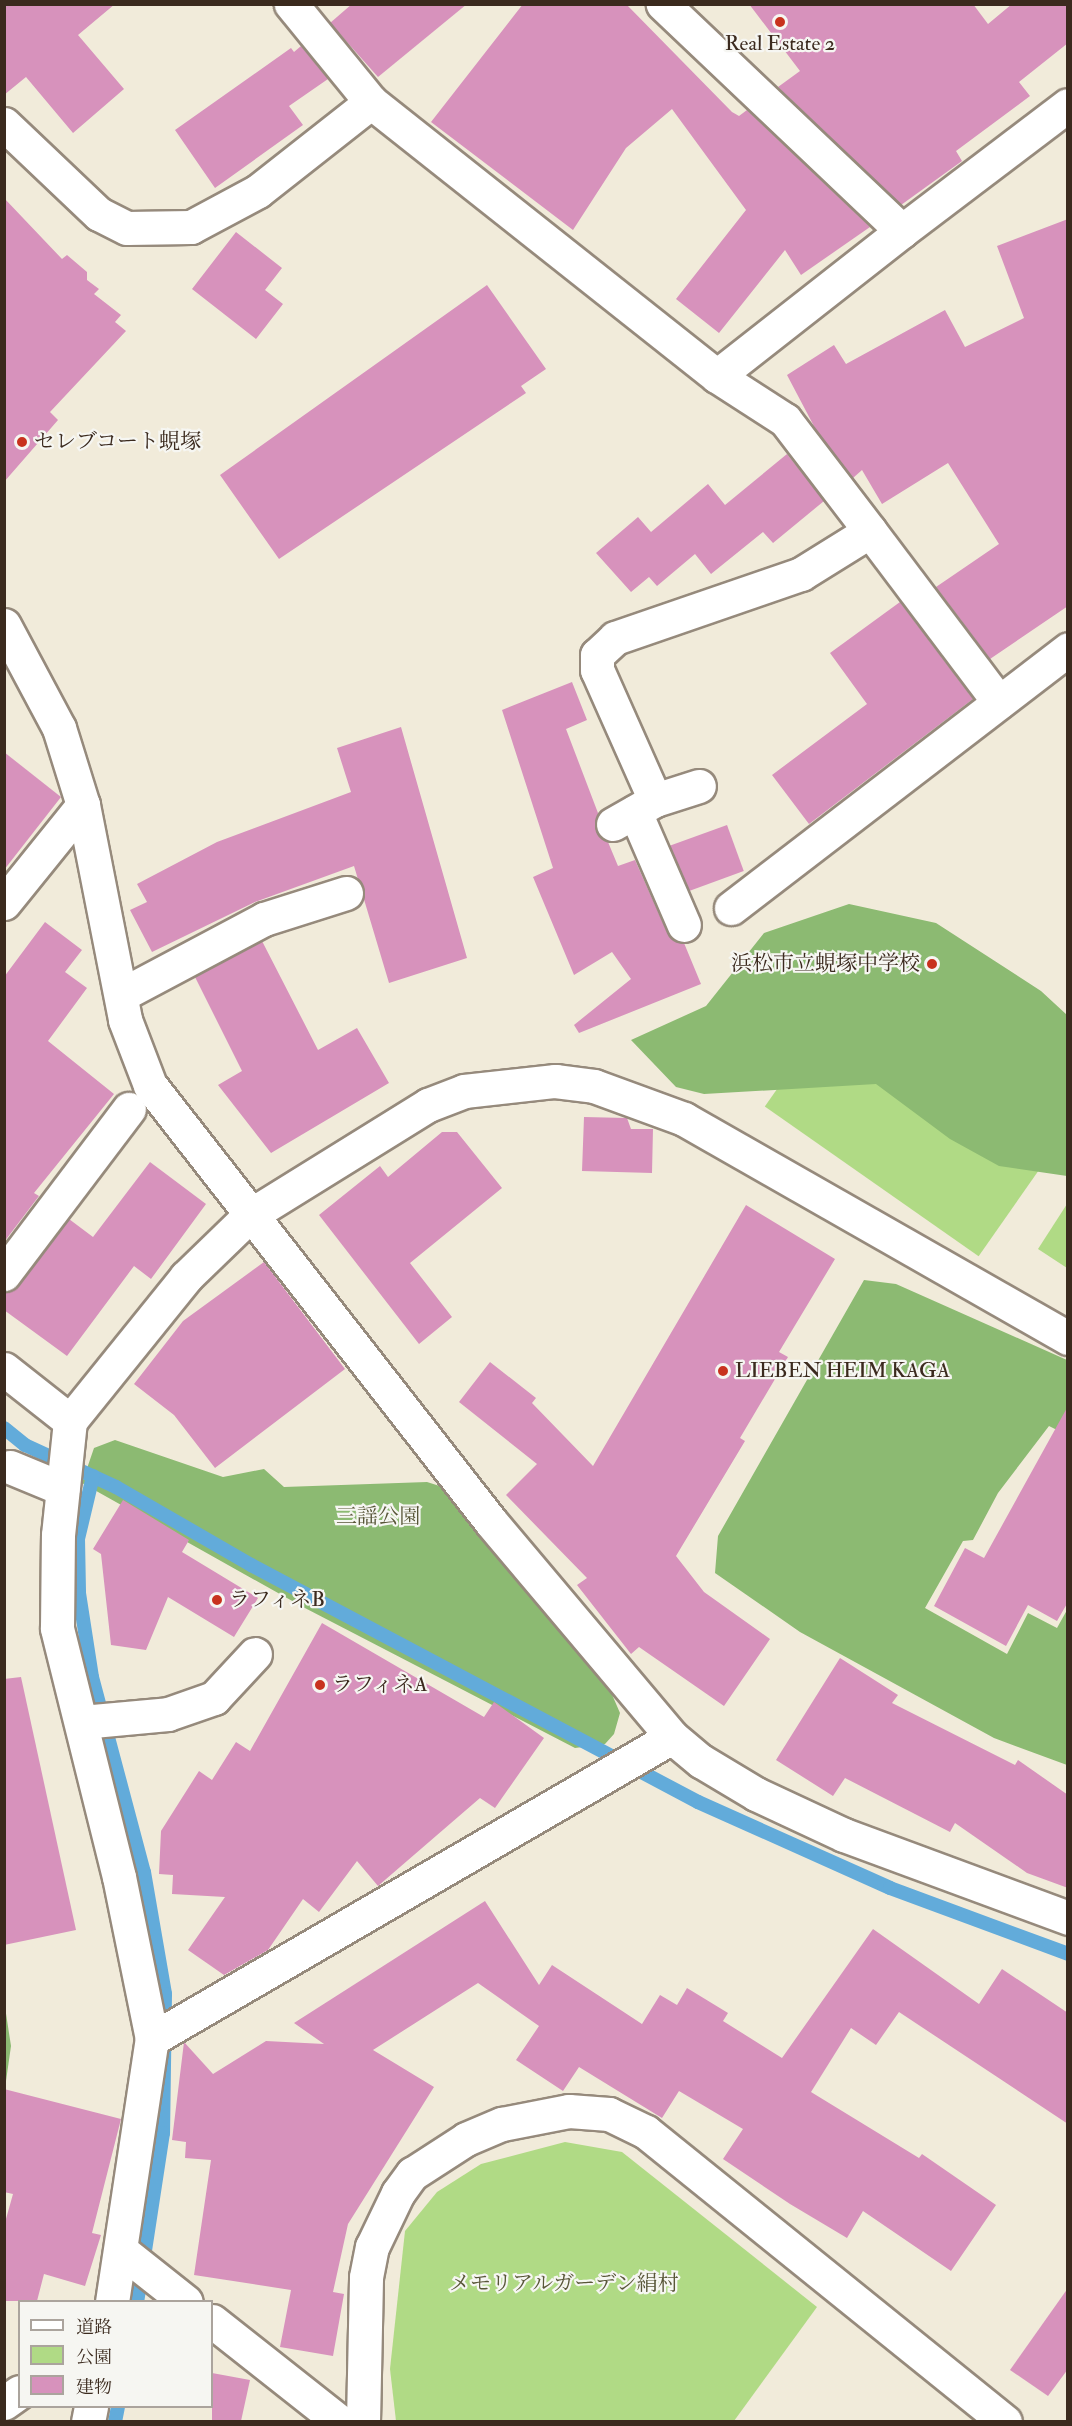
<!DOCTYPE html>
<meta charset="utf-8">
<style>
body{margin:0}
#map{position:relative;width:1072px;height:2426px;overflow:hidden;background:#f1ebda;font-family:"IM FELL Double Pica","Noto Serif JP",serif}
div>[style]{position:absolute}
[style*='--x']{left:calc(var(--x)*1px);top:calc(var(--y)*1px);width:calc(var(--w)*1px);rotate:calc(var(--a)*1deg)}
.green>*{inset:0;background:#b0da85;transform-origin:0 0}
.forest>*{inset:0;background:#8cba72}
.stream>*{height:14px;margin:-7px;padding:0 7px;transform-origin:7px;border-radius:7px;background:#62abda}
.building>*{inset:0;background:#d792bc;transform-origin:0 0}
.roads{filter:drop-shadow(2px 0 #968a7c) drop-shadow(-2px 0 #968a7c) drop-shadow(0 2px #968a7c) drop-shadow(0 -2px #968a7c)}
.minor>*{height:33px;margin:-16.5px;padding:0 16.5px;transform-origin:16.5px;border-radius:16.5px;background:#fff}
.dots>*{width:16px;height:16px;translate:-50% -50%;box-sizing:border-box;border:3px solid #f6f6f2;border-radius:50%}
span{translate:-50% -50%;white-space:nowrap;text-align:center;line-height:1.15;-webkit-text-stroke:4.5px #f6f6f2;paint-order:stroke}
.poi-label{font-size:21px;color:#3b2a1e}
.left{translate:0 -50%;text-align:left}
.right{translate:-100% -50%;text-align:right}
.park-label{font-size:21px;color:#585638}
.frame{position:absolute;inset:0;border:6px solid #3b2a1e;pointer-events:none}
.legend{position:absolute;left:18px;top:2300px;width:195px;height:108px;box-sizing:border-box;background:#f6f6f2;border:2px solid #aba49d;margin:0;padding:8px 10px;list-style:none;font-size:18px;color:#3b2a1e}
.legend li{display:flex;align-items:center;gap:12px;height:30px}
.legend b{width:30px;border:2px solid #aba49d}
</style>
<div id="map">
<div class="green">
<i style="left:852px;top:982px;width:261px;height:152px;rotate:35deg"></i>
<i style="clip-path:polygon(1067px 1204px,1067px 1268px,1038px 1249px)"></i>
<i style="clip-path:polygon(565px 2142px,622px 2152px,817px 2307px,734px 2421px,396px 2421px,390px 2369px,405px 2231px,437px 2192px,481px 2164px)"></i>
</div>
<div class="forest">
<i style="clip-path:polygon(849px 904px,936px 923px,1041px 991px,1067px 1015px,1067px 1176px,999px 1166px,950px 1139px,876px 1084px,704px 1094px,676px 1087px,631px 1040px,706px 1006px,764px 933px)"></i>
<i style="clip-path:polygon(864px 1280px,896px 1284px,1067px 1360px,1067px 1435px,1049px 1426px,998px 1493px,973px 1540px,963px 1541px,925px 1608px,1007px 1654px,1028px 1613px,1057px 1628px,1067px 1610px,1067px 1765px,994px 1738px,800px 1632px,715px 1573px,718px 1536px)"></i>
<i style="clip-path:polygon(115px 1440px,223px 1477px,264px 1469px,284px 1487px,427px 1482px,449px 1489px,604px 1676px,620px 1713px,614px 1734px,605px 1744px,575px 1748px,303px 1607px,82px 1483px,94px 1448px)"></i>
<i style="clip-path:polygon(5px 2007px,11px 2046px,5px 2088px,4px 2007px)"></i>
</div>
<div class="stream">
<i style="--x:4;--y:1428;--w:27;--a:39"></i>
<i style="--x:25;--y:1445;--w:100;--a:24.8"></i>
<i style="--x:116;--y:1487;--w:156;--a:30"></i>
<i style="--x:251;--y:1565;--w:506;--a:27.93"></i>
<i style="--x:698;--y:1802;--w:210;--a:24.1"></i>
<i style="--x:890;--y:1888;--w:190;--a:20.3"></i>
<i style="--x:93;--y:1476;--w:65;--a:103.4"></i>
<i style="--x:78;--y:1539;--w:54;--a:88.9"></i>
<i style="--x:79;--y:1593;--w:85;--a:81.2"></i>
<i style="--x:92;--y:1677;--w:202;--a:75.1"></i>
<i style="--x:144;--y:1872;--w:124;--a:80.2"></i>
<i style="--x:165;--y:1994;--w:139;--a:90.8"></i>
<i style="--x:163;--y:2133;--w:171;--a:98.7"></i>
<i style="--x:115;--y:2422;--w:16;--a:-79"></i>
</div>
<div class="building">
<i style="clip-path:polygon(4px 4px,115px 4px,78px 35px,124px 89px,73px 133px,26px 77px,4px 95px)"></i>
<i style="clip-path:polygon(352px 4px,467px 4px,378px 77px,330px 23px)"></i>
<i style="clip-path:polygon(523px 4px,626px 4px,732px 112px,739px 116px,747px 110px,870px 227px,801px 275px,785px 250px,719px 333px,676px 299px,746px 210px,672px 109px,626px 148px,573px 230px,431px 122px)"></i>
<i style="clip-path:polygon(749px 4px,973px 4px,988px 24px,1012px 4px,1068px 4px,1068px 43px,1019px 82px,1030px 96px,956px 151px,962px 161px,901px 205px,778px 87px,800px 71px)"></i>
<i style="clip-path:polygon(301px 46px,328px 79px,289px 106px,303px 125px,215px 188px,175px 130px,291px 48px,294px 52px)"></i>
<i style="clip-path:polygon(4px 198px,62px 259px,67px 255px,87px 272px,87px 280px,99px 289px,94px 294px,121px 315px,115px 322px,126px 331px,50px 412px,58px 420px,4px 482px)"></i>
<i style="clip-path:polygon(1068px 219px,1068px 606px,990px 659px,936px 587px,999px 544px,948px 463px,882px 504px,862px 470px,853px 478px,816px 430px,787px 375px,834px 345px,846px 364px,945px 310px,965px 347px,1024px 318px,997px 246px)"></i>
<i style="clip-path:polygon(236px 232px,282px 268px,265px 290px,283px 304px,256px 339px,192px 289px)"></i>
<i style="clip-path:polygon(487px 285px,546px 369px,521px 386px,526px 393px,279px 559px,220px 475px)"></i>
<i style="clip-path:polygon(787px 454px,824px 501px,773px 543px,763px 532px,711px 574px,695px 554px,657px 586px,649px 577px,631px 592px,596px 553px,638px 517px,651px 532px,708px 484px,725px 505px)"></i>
<i style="clip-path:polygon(900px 602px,973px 699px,809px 824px,772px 775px,867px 704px,830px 653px)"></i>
<i style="clip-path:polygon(572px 682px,587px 720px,566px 729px,598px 813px,597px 833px,608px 842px,618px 866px,635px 860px,667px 932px,684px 943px,701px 984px,579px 1033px,574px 1025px,631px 979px,612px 952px,574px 975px,533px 877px,553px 868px,502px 710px)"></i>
<i style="clip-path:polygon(401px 727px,467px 958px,389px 983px,354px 866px,255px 902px,152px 952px,130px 910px,147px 902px,137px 884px,217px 842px,351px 792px,337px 748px)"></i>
<i style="clip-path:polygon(4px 752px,61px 797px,4px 870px)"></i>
<i style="left:727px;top:825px;width:49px;height:61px;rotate:70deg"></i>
<i style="clip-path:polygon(45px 922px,82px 950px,65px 972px,87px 988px,48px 1041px,114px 1094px,34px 1193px,39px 1196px,4px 1242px,4px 977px)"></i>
<i style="clip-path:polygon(262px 941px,318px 1050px,357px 1028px,389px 1083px,271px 1153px,218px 1085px,242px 1071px,195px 977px)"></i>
<i style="clip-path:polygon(584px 1117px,627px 1118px,631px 1129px,653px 1129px,652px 1173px,582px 1171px)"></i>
<i style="clip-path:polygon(442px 1132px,457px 1132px,502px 1188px,410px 1263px,452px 1317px,419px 1344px,319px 1215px,380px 1166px,388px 1177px)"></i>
<i style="clip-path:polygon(150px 1162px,206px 1204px,151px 1279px,134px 1266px,67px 1356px,4px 1310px,4px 1292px,19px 1285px,69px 1219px,93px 1237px)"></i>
<i style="clip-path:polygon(746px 1205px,835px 1259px,779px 1352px,788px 1357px,740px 1438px,745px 1441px,676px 1556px,704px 1592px,770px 1639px,724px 1706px,639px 1647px,631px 1654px,577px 1585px,587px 1578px,506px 1495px,537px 1464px,459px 1402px,490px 1362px,536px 1398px,532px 1403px,593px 1466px)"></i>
<i style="clip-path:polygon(264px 1262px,345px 1369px,215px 1468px,174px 1415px,134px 1384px,183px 1321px)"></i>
<i style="clip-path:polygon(1068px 1406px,1068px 1602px,1057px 1621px,1028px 1605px,1006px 1646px,934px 1606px,965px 1548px,984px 1558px)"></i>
<i style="clip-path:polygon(123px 1500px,189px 1540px,182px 1552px,258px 1598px,234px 1637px,168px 1597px,146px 1650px,111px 1645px,101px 1554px,93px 1549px)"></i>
<i style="clip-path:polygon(322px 1623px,484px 1717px,494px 1702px,544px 1738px,495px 1808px,480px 1798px,378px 1886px,357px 1861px,319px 1912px,303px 1899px,268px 1950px,224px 1975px,188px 1950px,225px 1897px,172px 1894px,173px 1875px,159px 1874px,161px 1831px,199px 1771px,212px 1780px,236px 1742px,250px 1751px)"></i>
<i style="clip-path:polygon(840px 1658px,898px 1695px,892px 1703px,1015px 1765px,1018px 1760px,1068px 1795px,1068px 1888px,1027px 1873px,955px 1823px,950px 1832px,845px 1778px,833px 1796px,776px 1760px)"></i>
<i style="clip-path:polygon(21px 1677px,76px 1930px,4px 1945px,4px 1679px)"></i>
<i style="clip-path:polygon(485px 1901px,539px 1985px,552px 1965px,642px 2024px,660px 1995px,677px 2005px,687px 1988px,728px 2013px,723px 2021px,782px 2058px,873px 1929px,979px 2004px,1002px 1969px,1068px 2013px,1068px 2124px,899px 2012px,876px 2045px,851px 2028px,811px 2092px,919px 2158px,922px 2154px,996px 2205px,951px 2271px,863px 2211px,847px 2238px,790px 2204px,723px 2159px,743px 2129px,679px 2091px,662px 2118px,579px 2067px,563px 2091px,516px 2060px,539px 2026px,478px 1983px,373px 2050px,434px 2087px,348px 2224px,333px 2292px,344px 2294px,333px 2356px,280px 2347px,291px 2290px,194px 2275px,211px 2160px,185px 2158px,186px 2142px,172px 2140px,184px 2042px,213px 2074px,266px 2041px,324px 2044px,294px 2023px)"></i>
<i style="clip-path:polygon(4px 2089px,121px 2119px,92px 2233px,101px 2235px,85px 2286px,44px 2274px,37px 2301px,4px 2301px,4px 2226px,13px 2194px,4px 2192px)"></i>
<i style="clip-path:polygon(1068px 2288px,1068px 2369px,1048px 2396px,1010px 2370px)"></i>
<i style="clip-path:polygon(212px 2373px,250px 2380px,241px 2421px,212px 2421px)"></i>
</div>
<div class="roads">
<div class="minor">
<i style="--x:371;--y:102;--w:441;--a:38.4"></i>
<i style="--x:717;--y:376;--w:235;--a:-38.1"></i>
<i style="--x:902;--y:231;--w:330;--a:-136.5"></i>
<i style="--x:4;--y:124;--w:131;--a:43.5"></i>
<i style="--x:99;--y:214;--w:31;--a:27"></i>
<i style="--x:127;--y:228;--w:64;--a:-0.9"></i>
<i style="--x:191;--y:227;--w:76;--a:-28.2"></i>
<i style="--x:258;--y:191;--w:144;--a:-38.2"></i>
<i style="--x:371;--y:102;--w:127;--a:-129.2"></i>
<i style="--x:902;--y:231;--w:208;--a:-37.2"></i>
<i style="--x:870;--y:531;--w:214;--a:53"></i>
<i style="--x:4;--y:625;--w:117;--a:61.9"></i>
<i style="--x:59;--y:728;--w:81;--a:72.7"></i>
<i style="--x:83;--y:805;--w:219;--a:78.9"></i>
<i style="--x:125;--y:1020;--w:70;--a:69"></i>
<i style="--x:150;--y:1085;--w:554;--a:52.03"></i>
<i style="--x:491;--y:1522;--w:281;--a:49.9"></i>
<i style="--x:672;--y:1737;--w:38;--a:40"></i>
<i style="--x:701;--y:1761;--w:64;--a:31"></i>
<i style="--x:756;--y:1794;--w:97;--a:25"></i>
<i style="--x:844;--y:1835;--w:239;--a:20.3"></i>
<i style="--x:655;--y:800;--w:142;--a:-114"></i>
<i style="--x:597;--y:670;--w:15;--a:-90"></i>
<i style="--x:597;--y:655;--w:25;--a:-43"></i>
<i style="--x:615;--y:638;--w:197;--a:-19"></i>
<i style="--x:801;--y:574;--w:81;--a:-31.9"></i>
<i style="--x:870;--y:531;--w:140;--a:-127.4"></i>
<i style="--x:785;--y:420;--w:81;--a:-147.1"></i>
<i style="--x:635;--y:812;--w:123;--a:66.6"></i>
<i style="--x:613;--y:824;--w:48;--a:-29.7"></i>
<i style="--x:655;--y:800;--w:46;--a:-17.7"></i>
<i style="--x:4;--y:903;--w:126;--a:-51.1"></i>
<i style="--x:731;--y:908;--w:425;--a:-37.5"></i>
<i style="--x:121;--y:995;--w:162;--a:-28"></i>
<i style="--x:264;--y:919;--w:86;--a:-17.6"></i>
<i style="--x:4;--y:1274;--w:207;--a:-52.9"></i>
<i style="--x:4;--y:1369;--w:84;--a:38.2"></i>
<i style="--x:10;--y:1467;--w:57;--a:22.5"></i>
<i style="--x:82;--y:1722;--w:86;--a:-5.3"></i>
<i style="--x:168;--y:1714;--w:49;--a:-19.2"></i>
<i style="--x:214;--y:1698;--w:60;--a:-47"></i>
<i style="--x:152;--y:2039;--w:601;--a:-30.15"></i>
<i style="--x:123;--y:2252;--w:80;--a:38.4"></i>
<i style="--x:112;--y:2302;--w:266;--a:-81.4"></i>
<i style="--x:152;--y:2039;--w:165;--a:-101.5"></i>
<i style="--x:119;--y:1877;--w:257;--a:-104"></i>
<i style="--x:57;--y:1628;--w:93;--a:-89.4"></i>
<i style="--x:58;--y:1535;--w:115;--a:-84"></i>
<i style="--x:70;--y:1421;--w:185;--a:-51.1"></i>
<i style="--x:186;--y:1277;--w:88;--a:-44.1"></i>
<i style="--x:249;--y:1216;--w:211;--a:-31.8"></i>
<i style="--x:428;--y:1105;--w:39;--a:-21"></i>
<i style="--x:464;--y:1091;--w:92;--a:-6.3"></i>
<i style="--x:555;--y:1081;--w:39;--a:7"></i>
<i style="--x:594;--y:1086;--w:96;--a:20.1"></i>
<i style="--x:684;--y:1119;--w:442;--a:29.7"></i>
<i style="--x:212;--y:2321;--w:163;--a:38.3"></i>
<i style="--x:4;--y:2403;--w:19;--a:-35"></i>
<i style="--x:88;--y:2422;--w:16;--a:-79"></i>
<i style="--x:363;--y:2422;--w:145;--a:-88.8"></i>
<i style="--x:366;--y:2277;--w:31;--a:-79"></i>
<i style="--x:372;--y:2247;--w:60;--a:-64.3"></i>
<i style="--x:398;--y:2193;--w:24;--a:-54"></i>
<i style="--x:412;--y:2174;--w:64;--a:-32.9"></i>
<i style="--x:466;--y:2139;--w:39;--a:-23"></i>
<i style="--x:502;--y:2124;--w:68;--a:-11"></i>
<i style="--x:569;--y:2111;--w:40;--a:4.3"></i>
<i style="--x:609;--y:2114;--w:41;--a:25.9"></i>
<i style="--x:646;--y:2132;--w:461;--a:38.9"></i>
</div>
</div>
<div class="dots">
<i style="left:780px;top:22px;background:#c8321e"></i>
<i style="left:22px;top:442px;background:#c8321e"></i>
<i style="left:932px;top:964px;background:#c8321e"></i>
<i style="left:723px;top:1371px;background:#c8321e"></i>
<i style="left:217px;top:1600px;background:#c8321e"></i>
<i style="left:320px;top:1685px;background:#c8321e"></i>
</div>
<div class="poi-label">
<span style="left:780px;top:44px">Real Estate 2</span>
<span class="left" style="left:34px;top:442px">セレブコート蜆塚</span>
<span class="right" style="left:920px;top:964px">浜松市立蜆塚中学校</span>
<span class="left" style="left:735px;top:1371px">LIEBEN HEIM KAGA</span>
<span class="left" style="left:229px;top:1600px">ラフィネB</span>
<span class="left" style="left:332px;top:1685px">ラフィネA</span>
</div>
<div class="park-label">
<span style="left:378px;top:1517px">三謡公園</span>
<span style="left:564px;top:2284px">メモリアルガーデン絹村</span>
</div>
<div class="frame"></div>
<ul class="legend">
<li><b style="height:8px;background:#fff"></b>道路</li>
<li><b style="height:16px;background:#b0da85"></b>公園</li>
<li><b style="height:16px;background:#d792bc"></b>建物</li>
</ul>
</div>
